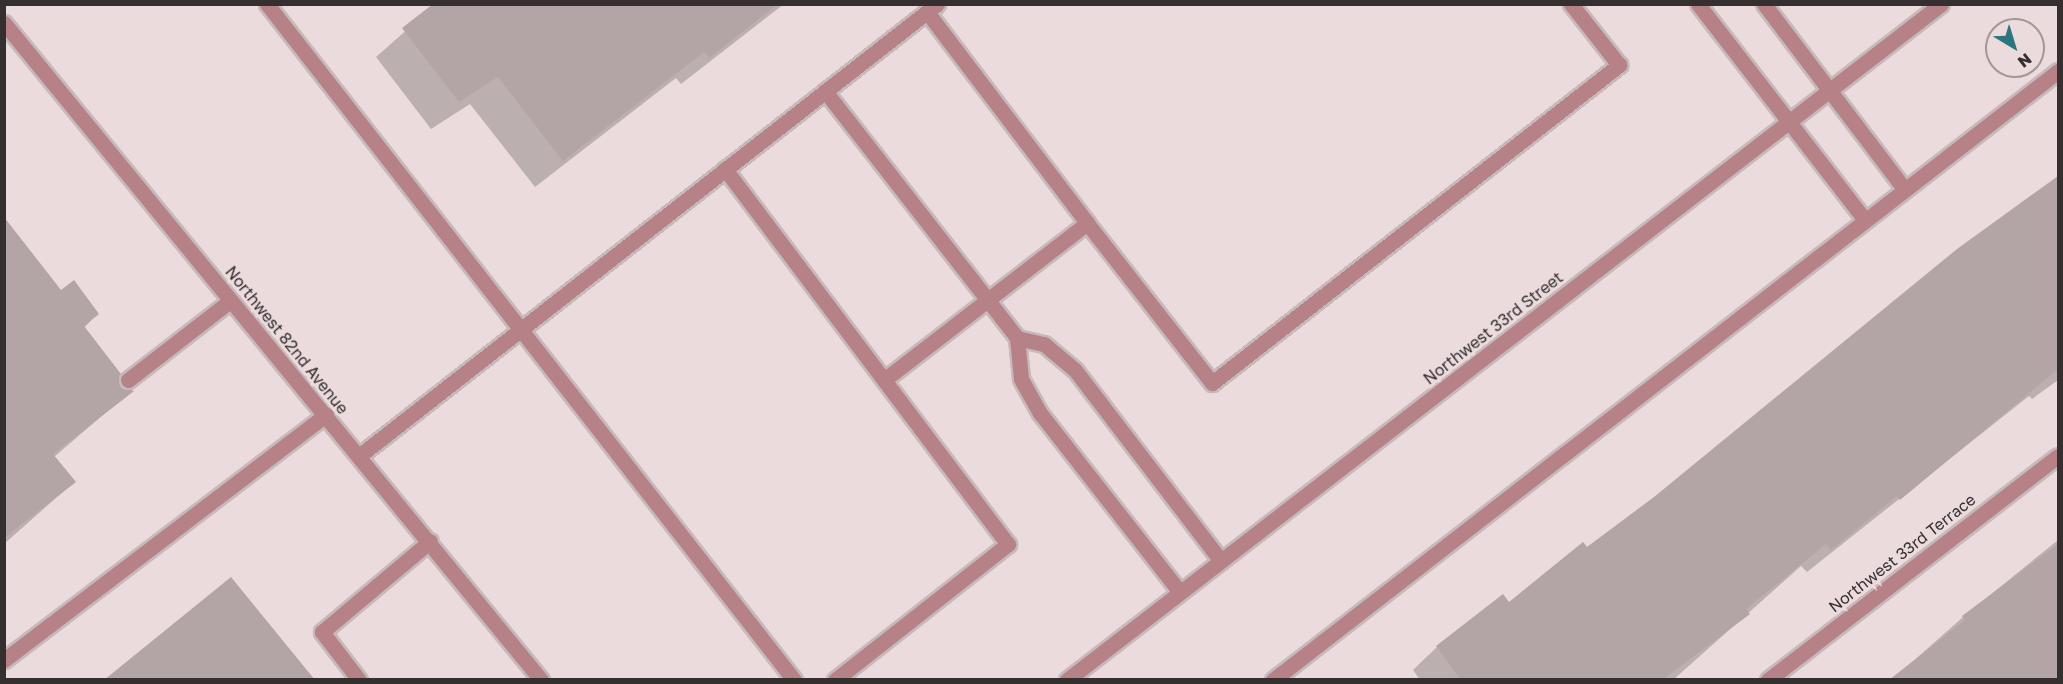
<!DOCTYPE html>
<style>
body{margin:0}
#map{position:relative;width:2063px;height:684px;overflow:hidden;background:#ebdbdd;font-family:"Golos Text",sans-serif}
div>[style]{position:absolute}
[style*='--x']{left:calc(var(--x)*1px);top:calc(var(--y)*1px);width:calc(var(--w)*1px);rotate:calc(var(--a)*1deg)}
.shadow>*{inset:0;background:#0003}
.building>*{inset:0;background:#b3a4a6}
.roads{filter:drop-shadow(2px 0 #c7b9ba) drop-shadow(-2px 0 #c7b9ba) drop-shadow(0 2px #c7b9ba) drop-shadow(0 -2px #c7b9ba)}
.minor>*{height:15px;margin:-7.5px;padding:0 7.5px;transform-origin:7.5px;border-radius:7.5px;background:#b68288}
span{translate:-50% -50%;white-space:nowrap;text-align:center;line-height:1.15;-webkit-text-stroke:6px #ebdbdd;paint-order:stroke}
.street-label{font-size:16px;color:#352f30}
.frame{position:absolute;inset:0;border:6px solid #352f30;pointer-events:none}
.north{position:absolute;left:1985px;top:18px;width:60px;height:60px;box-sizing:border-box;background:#ebdbdd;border:2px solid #a29698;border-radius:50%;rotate:142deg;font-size:16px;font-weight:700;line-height:24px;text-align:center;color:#352f30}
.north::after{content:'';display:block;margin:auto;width:21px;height:27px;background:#2e767f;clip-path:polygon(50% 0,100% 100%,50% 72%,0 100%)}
</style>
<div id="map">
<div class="shadow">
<i style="clip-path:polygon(436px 4px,784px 4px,681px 84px,676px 78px,535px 187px,470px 104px,431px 129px,376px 57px)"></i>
<i style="clip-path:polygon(2058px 179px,2058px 380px,2032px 399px,2029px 396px,1807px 572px,1801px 566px,1673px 680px,1420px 680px,1413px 670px,1437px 647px,1503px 596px,1509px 604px,1655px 498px,1958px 250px)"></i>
<i style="clip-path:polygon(4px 219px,61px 292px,97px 314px,84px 328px,118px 386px,131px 391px,54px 457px,74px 482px,4px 544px)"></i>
<i style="clip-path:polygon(2058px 540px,2058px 680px,1892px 680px,1963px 617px)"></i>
</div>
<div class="building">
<i style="clip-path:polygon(433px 4px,778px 4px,709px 58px,704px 52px,563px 161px,498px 77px,459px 102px,402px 28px)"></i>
<i style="clip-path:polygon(2058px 176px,2058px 369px,1900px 500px,1897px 496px,1831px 550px,1826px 544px,1746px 609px,1750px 614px,1662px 680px,1461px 680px,1436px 646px,1503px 594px,1509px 602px,1583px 542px,1587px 547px,1654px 497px,1957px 249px)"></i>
<i style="clip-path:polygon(4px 217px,61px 290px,74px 280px,99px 314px,84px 326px,121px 374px,120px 385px,134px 391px,53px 454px,76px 482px,4px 538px)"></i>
<i style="clip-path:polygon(2058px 544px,2058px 680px,1889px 680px,1965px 620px,1962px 616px)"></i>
<i style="clip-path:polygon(231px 577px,315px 680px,104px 680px)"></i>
</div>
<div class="roads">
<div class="minor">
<i style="--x:267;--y:4;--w:857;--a:52.06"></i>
<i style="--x:1698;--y:4;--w:273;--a:52.3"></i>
<i style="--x:1764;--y:4;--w:233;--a:52.8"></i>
<i style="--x:927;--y:12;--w:265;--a:52.8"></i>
<i style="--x:4;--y:23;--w:849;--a:50.74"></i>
<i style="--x:825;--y:91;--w:313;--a:52.1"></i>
<i style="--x:1017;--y:338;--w:41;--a:84.4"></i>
<i style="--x:1021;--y:379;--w:39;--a:61"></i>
<i style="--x:1040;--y:413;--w:227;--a:52"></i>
<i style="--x:725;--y:169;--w:470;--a:53"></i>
<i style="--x:1008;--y:544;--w:220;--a:141.8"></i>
<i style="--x:1017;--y:338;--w:28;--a:13"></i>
<i style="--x:1044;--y:344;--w:40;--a:40"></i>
<i style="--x:1075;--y:370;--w:240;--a:52.6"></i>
<i style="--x:128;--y:380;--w:130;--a:-37.8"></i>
<i style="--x:884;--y:380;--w:257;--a:-37.7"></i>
<i style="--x:1087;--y:223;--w:203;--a:52"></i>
<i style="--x:1212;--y:383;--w:517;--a:-38"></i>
<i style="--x:1619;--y:65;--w:78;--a:-128.2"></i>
<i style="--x:359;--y:456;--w:734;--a:-38.03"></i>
<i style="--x:4;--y:660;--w:405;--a:-37.3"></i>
<i style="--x:359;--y:680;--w:61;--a:-127.6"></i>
<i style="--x:322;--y:632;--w:141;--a:-40.1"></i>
<i style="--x:1067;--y:680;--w:1105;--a:-37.72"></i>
<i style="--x:1273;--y:680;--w:994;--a:-37.8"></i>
<i style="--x:1768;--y:680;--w:366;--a:-37.7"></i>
</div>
</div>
<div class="street-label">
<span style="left:1493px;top:328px;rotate:-38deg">Northwest 33rd Street</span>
<span style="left:287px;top:340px;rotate:51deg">Northwest 82nd Avenue</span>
<span style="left:1902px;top:553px;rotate:-38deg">Northwest 33rd Terrace</span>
</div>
<div class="frame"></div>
<div class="north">N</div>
</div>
